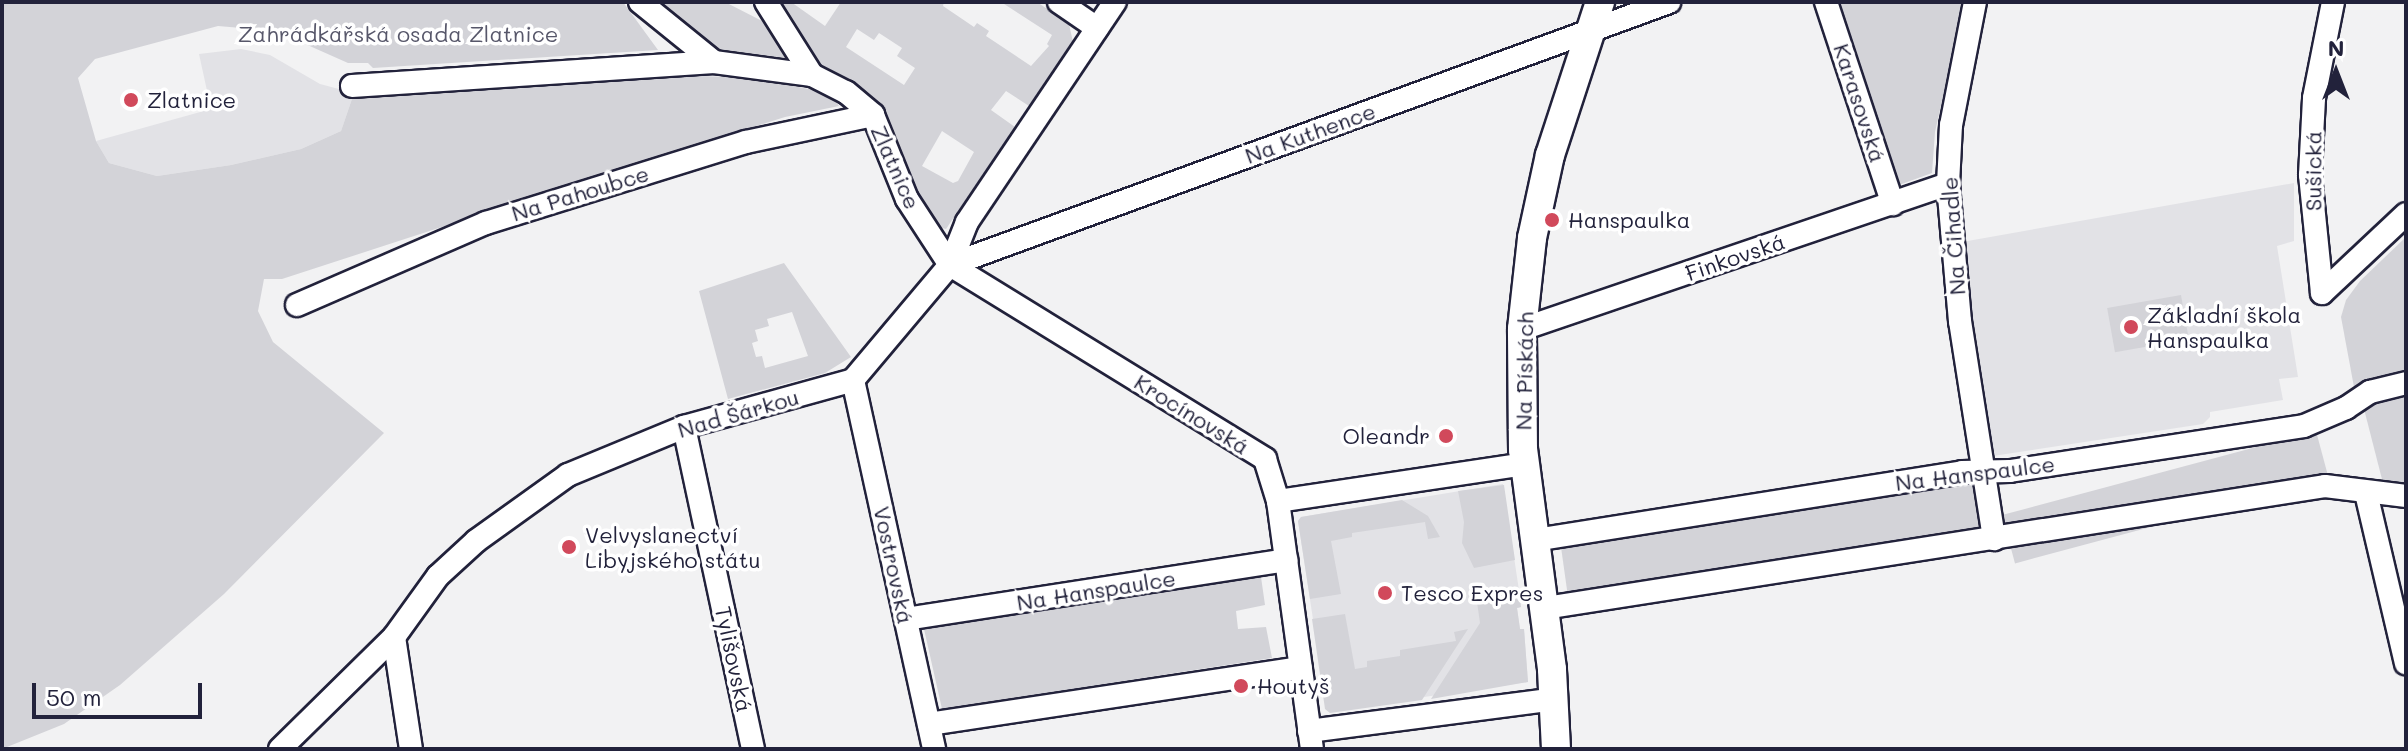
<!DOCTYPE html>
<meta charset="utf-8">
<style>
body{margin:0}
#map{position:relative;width:2408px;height:751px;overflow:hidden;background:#f2f2f3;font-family:Mali,sans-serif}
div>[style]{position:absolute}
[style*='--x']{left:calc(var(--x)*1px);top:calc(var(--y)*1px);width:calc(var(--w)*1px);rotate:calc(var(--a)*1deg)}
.built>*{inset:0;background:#e2e2e6}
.green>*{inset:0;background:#d3d3d8;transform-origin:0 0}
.roads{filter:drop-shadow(2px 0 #22223b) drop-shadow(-2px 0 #22223b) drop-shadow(0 2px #22223b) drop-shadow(0 -2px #22223b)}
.minor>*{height:22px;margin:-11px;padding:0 11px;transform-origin:11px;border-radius:11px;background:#fff}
.tertiary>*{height:28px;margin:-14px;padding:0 14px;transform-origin:14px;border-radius:14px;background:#fff}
.dots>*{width:22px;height:22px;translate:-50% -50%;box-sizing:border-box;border:4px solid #fff;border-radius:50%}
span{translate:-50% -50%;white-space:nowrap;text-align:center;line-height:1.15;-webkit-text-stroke:7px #fff;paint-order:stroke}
.park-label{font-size:22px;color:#57576a}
.poi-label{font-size:22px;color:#22223b}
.left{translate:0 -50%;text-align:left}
.right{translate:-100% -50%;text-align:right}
.street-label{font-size:22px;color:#22223b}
.frame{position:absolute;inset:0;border:4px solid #22223b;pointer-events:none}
.north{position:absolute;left:2296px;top:32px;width:80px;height:80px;-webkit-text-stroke:6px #fff;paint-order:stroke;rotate:0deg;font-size:22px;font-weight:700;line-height:32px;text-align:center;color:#22223b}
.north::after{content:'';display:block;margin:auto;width:28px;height:36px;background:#22223b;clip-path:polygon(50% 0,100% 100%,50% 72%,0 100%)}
.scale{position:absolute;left:32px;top:683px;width:170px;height:36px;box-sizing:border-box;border:4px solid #22223b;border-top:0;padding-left:10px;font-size:24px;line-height:28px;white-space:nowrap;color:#22223b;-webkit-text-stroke:6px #fff;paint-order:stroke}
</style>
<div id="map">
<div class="built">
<i style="clip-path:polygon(241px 49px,270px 55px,320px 84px,354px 93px,341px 131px,301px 149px,231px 165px,157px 176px,109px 163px,96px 141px,211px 109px,199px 54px)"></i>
<i style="clip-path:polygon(2294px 183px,2294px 241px,2277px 246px,2298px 377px,2279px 379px,2283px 400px,2210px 412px,2210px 417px,2203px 424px,1993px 456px,1962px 242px)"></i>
<i style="clip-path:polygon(1503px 484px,1520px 597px,1521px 607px,1517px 608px,1520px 629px,1524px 629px,1528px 682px,1327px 711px,1298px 521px,1301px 517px)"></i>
</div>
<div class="green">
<i style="clip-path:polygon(2px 2px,623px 2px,658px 50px,373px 68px,368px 63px,348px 63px,276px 31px,218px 26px,95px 59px,78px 78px,96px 141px,109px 163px,157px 176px,231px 165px,301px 149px,341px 131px,354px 93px,676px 75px,751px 78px,819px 91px,834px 98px,839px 106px,785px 117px,660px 156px,282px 279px,264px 279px,258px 311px,273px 342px,384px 433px,224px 594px,120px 685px,64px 724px,2px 749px)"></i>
<i style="clip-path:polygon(657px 2px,725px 2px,766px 23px,791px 59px,788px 64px,727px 53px,710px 45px)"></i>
<i style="clip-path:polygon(evenodd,771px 2px,791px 2px,825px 26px,841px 2px,944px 2px,943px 6px,974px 27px,977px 23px,989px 31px,986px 36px,1031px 66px,1049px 46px,1047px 44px,1052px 35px,1001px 2px,1037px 2px,1069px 24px,1073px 42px,1029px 106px,1006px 91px,991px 110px,1015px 127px,946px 229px,938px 227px,920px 200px,902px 151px,877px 105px,853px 83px,818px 69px,771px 2px,857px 29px,874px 40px,879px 33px,902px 48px,897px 56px,915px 68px,904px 85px,846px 47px,857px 29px,771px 2px,942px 131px,974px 152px,958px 181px,953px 183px,922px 166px,942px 131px)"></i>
<i style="clip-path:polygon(1837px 2px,1964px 2px,1935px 132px,1932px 173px,1899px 185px)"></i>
<i style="clip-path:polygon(2406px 237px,2406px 378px,2354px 387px,2341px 317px,2346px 300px,2360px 281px)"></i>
<i style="clip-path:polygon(evenodd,784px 263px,851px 357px,825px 373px,728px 399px,699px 291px,784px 263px,792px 312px,808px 356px,765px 368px,762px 356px,756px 357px,752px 343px,758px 341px,755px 330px,769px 326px,767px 319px,792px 312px)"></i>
<i style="left:2181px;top:295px;width:45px;height:75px;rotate:80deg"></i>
<i style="clip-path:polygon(2406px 389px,2406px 491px,2385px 491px,2363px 405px)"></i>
<i style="left:2316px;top:431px;width:50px;height:325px;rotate:75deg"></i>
<i style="clip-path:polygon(1971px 484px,1976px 488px,1981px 529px,1568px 597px,1561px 547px)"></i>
<i style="clip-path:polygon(1504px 485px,1515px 560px,1474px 568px,1462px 543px,1464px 522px,1458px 491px)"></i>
<i style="clip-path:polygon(1402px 500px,1428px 516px,1440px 537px,1428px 539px,1425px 522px,1352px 533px,1352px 537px,1331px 541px,1341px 594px,1310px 599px,1298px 521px,1301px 517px)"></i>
<i style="clip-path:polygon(1261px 577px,1265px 605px,1236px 611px,1238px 629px,1266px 627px,1272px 658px,942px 709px,924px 629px)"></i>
<i style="clip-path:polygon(1519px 596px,1521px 607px,1517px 608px,1520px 629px,1524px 629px,1528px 682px,1431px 699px,1480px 623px,1477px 602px)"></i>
<i style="clip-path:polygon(1345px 614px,1355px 669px,1367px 667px,1367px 661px,1400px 656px,1400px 650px,1456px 641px,1454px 632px,1468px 629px,1422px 700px,1330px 713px,1325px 709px,1312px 619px)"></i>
</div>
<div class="roads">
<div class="minor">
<i style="--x:640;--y:2;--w:95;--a:39"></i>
<i style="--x:766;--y:2;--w:86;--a:57.8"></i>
<i style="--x:1059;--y:2;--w:46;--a:34.4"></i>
<i style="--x:1826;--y:2;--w:213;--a:71.7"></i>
<i style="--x:1975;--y:2;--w:125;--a:101"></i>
<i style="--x:1951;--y:125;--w:59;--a:92.9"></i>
<i style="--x:1948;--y:184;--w:138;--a:85"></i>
<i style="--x:1960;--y:321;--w:221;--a:81.1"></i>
<i style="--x:352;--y:86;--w:363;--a:-3.8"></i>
<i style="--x:714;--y:62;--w:99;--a:7.6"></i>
<i style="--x:812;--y:75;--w:38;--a:27"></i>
<i style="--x:846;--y:92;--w:35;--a:40"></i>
<i style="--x:873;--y:115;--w:91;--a:68"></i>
<i style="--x:907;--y:199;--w:79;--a:56.9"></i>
<i style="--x:950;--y:265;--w:370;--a:31.6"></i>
<i style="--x:1265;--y:459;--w:44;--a:72.8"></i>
<i style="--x:1278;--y:501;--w:250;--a:82.2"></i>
<i style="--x:950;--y:265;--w:766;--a:-20.09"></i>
<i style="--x:2322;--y:293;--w:119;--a:-95.8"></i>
<i style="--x:2310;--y:175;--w:77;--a:-87"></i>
<i style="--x:2314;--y:98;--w:98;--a:-78.8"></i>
<i style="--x:2322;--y:293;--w:115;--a:-43.2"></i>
<i style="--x:297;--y:305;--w:206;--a:-23.5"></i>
<i style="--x:486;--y:223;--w:272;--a:-17.3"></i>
<i style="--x:746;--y:142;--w:130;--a:-12"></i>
<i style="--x:1522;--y:329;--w:450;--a:-18.8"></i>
<i style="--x:853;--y:380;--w:378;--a:77.6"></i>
<i style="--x:684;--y:427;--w:329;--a:77.9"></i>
<i style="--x:2366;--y:493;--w:175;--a:76.8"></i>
<i style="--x:1278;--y:501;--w:250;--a:-8.5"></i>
<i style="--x:1535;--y:540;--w:432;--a:-9"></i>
<i style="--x:1962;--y:472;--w:48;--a:-1.2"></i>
<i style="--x:2010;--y:471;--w:297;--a:-8.7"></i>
<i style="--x:2304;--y:426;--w:46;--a:-23.2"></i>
<i style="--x:2346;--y:408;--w:29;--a:-34"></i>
<i style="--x:2370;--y:392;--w:37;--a:-14"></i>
<i style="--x:1545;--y:608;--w:789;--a:-8.89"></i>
<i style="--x:2325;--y:486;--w:82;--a:7"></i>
<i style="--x:906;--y:619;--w:385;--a:-8.8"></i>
<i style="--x:394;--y:637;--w:113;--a:81.4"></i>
<i style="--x:929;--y:724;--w:376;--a:-8.6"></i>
<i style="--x:1309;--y:731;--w:248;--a:-7.4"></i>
<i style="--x:280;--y:749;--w:160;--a:-44.5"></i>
<i style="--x:394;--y:637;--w:75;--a:-54.2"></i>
<i style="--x:438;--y:576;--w:52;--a:-42.6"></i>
<i style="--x:476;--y:541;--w:113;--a:-35.7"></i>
<i style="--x:568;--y:475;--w:126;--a:-22.5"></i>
<i style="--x:684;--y:427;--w:175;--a:-15.5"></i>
<i style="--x:853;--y:380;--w:150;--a:-49.9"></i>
<i style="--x:950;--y:265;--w:46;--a:-68.4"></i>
<i style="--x:967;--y:222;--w:265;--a:-56.1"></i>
</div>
<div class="tertiary">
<i style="--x:1556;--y:749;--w:80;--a:-92.9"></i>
<i style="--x:1552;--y:669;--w:221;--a:-97.5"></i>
<i style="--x:1523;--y:450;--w:121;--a:-90.5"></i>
<i style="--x:1522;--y:329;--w:92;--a:-83.7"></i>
<i style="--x:1532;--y:238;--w:85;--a:-77.8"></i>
<i style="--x:1550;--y:155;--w:161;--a:-71.9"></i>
</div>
</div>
<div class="dots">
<i style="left:131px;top:100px;background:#d1495b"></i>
<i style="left:1552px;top:220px;background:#d1495b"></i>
<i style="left:2131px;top:327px;background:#d1495b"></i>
<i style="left:1446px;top:436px;background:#d1495b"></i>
<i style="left:569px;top:547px;background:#d1495b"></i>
<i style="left:1385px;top:593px;background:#d1495b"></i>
<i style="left:1241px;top:686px;background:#d1495b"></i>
</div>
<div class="park-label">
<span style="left:398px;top:34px">Zahrádkářská osada Zlatnice</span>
</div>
<div class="poi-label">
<span class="left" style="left:147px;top:100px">Zlatnice</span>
<span class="left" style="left:1568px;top:220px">Hanspaulka</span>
<span class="left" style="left:2147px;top:327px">Základní škola<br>Hanspaulka</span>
<span class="right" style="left:1430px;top:436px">Oleandr</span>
<span class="left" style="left:585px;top:547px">Velvyslanectví<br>Libyjského státu</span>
<span class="left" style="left:1401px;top:593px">Tesco Expres</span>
<span class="left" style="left:1257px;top:686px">Houtyš</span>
</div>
<div class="street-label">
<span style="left:1860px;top:103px;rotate:72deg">Karasovská</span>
<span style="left:1310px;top:133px;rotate:-20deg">Na Kuthence</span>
<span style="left:896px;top:167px;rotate:66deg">Zlatnice</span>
<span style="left:2313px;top:171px;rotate:-90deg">Sušická</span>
<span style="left:580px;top:193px;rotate:-17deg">Na Pahoubce</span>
<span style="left:1953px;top:236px;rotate:-94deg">Na Čihadle</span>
<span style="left:1735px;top:257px;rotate:-19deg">Finkovská</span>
<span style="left:1524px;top:371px;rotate:-89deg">Na Pískách</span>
<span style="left:738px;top:413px;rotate:-16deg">Nad Šárkou</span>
<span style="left:1192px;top:414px;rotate:32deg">Krocínovská</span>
<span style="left:1975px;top:473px;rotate:-7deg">Na Hanspaulce</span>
<span style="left:894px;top:565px;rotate:78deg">Vostrovská</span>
<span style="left:1096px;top:590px;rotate:-9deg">Na Hanspaulce</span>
<span style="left:734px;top:659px;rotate:78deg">Tylišovská</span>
</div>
<div class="frame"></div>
<div class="north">N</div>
<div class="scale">50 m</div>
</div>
